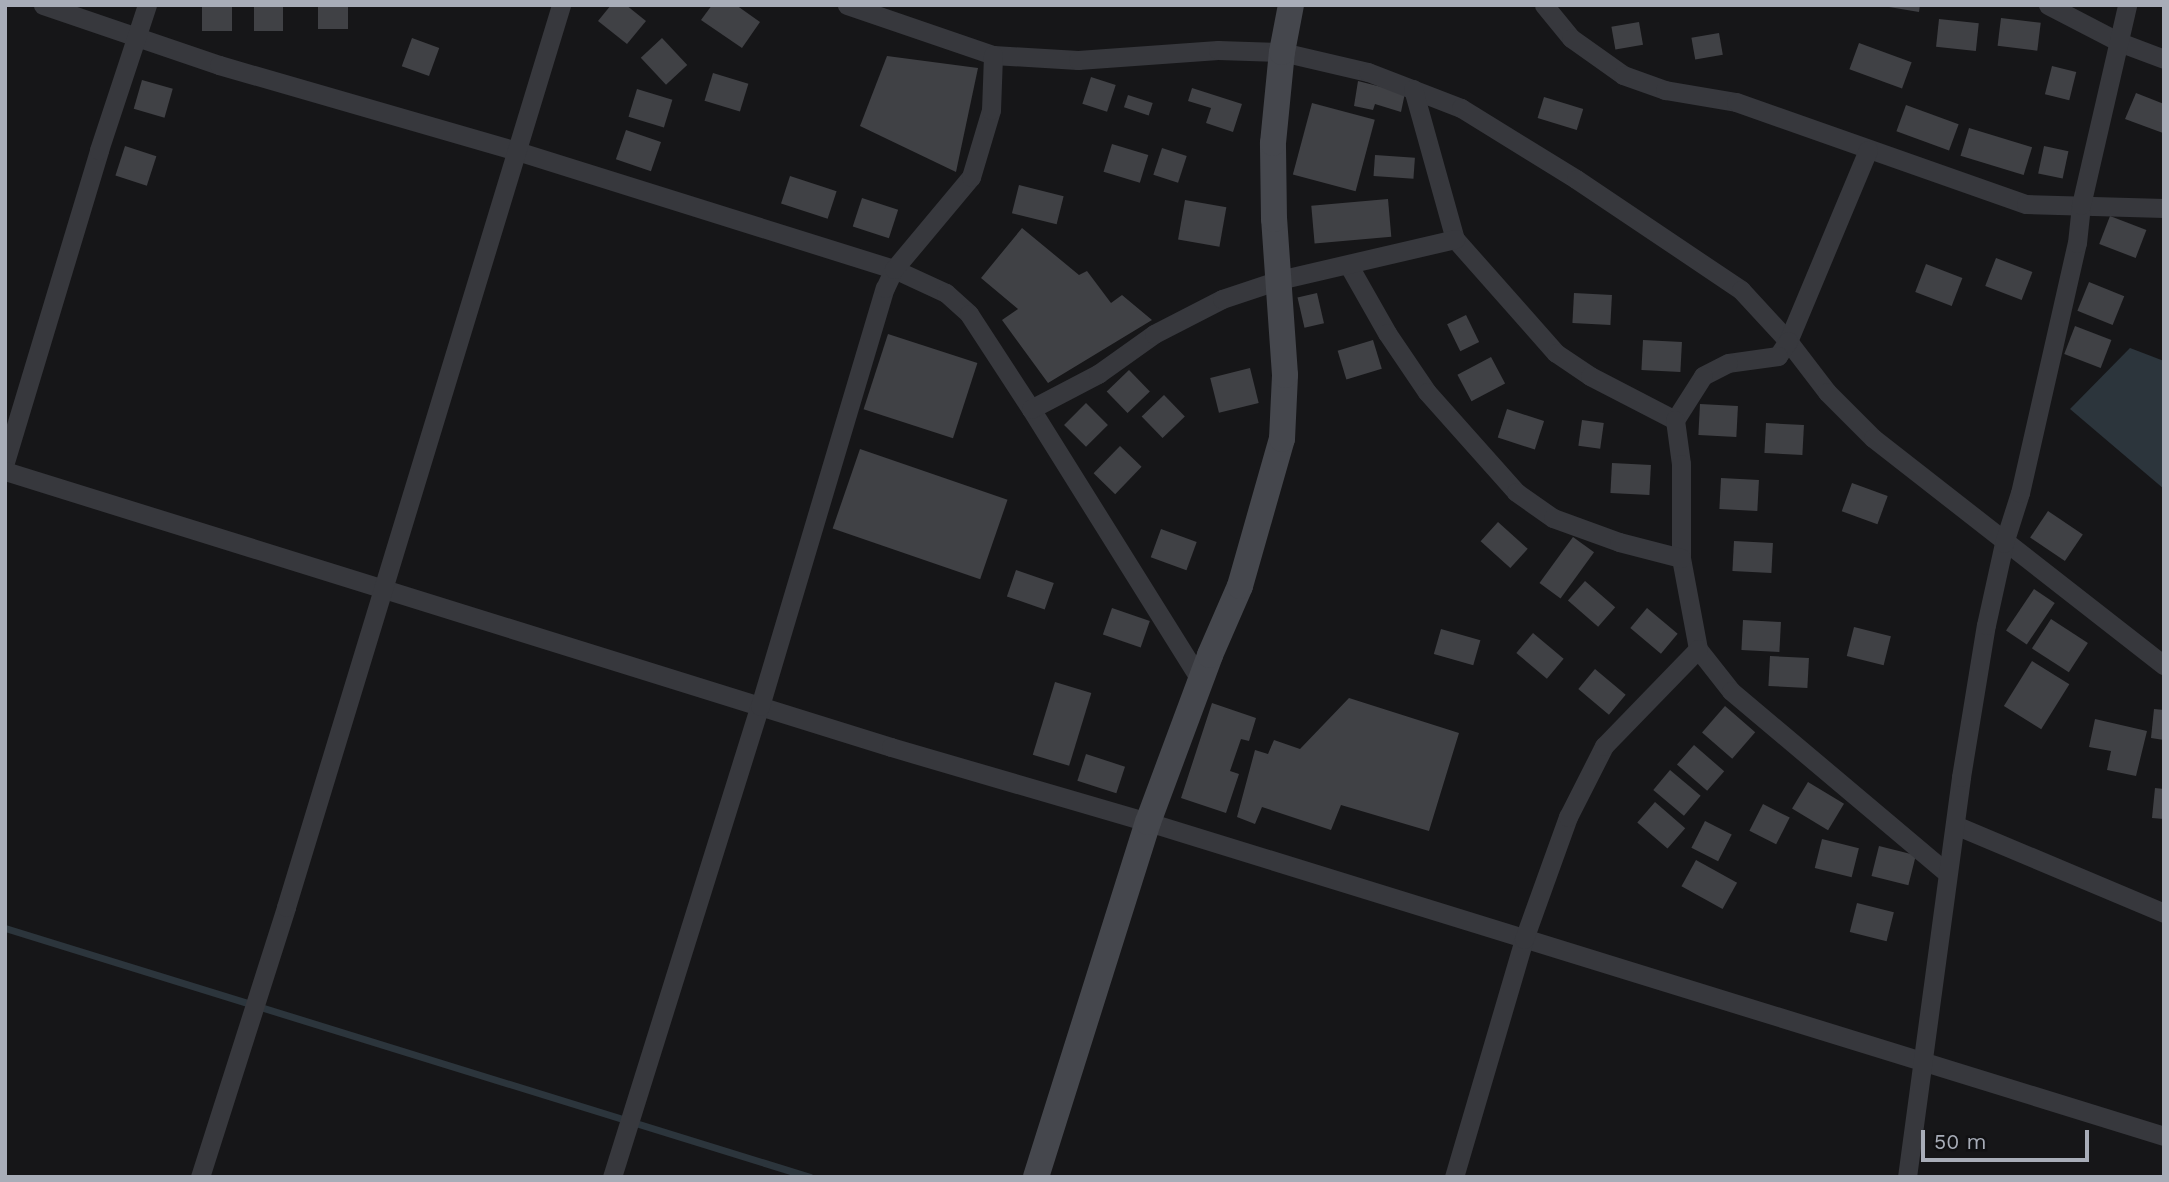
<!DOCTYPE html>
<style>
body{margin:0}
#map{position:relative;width:2169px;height:1182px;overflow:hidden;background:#161618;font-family:"Work Sans",sans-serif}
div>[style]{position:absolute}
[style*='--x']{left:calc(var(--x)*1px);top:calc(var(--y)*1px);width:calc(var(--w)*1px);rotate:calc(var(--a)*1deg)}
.water>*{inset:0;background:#2c353c}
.stream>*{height:7px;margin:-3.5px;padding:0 3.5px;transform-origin:3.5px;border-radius:3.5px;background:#2c353c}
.building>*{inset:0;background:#404145;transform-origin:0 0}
.street>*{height:19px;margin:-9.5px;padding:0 9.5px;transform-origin:9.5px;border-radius:9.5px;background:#37383d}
.secondary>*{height:26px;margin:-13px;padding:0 13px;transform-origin:13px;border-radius:13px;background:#45474d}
span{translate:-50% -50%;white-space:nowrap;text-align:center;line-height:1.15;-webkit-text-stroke:7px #111113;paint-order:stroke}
.frame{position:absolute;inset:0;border:7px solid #a8adb8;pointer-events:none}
.scale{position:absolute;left:1921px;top:1130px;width:168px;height:32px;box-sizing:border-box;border:4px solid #a8adb8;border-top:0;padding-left:9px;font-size:21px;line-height:24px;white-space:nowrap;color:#a8adb8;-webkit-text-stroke:5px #111113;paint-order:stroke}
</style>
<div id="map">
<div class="water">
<i style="clip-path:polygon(2130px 348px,2164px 361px,2164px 489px,2070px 409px)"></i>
</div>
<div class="stream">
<i style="--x:5;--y:928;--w:843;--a:17.19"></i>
</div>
<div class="building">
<i style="left:202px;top:5px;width:30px;height:26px"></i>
<i style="left:254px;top:5px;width:29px;height:26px"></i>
<i style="left:318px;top:5px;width:30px;height:24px"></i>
<i style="clip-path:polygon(611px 5px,626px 5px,646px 21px,627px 44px,598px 21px)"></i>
<i style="clip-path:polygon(712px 5px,736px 5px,760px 22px,742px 48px,701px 20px)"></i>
<i style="clip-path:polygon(1877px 5px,1920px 5px,1919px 12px)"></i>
<i style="left:2001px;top:18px;width:40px;height:28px;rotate:7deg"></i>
<i style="left:1939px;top:19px;width:40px;height:28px;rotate:6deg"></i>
<i style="left:1639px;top:22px;width:23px;height:28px;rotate:80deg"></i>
<i style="left:1719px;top:33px;width:22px;height:28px;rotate:80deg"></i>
<i style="left:412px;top:38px;width:29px;height:30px;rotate:20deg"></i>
<i style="left:662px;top:38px;width:37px;height:29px;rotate:47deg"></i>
<i style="left:1859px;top:43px;width:56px;height:28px;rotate:20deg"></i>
<i style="clip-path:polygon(887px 56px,978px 68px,956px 172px,860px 126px)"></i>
<i style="left:2052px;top:66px;width:25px;height:29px;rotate:14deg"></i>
<i style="left:713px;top:73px;width:37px;height:29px;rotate:17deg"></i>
<i style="left:1091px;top:77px;width:26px;height:28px;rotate:18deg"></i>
<i style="left:142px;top:80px;width:32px;height:30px;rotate:16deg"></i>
<i style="clip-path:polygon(1358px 81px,1405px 93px,1401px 112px,1375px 104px,1373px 110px,1354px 106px)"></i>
<i style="clip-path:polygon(1192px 88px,1242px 104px,1233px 132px,1206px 123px,1211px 108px,1188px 101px)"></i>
<i style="left:637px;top:89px;width:37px;height:29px;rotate:17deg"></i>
<i style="clip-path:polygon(2136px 93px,2164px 104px,2163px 133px,2125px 119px)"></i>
<i style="left:1128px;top:95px;width:26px;height:13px;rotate:18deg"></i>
<i style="left:1544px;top:97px;width:41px;height:22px;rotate:17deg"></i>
<i style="left:1312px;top:103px;width:65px;height:74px;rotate:15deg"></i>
<i style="left:1906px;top:105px;width:56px;height:28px;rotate:20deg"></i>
<i style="left:1969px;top:128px;width:66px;height:29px;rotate:17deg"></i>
<i style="left:626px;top:130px;width:37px;height:31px;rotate:19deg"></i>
<i style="left:1112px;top:144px;width:38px;height:29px;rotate:17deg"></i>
<i style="left:125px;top:146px;width:33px;height:31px;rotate:18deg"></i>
<i style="left:2044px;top:146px;width:25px;height:28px;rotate:12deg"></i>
<i style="left:1162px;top:148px;width:26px;height:28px;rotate:18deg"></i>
<i style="left:1375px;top:155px;width:40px;height:21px;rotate:4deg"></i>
<i style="left:790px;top:176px;width:49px;height:29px;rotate:18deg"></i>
<i style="left:1019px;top:185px;width:46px;height:29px;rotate:14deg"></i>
<i style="left:862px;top:198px;width:38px;height:30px;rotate:18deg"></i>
<i style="left:1388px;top:199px;width:38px;height:77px;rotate:85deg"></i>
<i style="left:1185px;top:200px;width:42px;height:40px;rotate:10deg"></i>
<i style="left:2110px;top:216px;width:39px;height:30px;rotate:21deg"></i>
<i style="clip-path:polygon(1022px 228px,1079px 275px,1087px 271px,1111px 303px,1122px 295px,1152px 320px,1048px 383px,1002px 320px,1018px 309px,981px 278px)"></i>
<i style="left:1996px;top:258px;width:39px;height:30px;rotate:21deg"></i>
<i style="left:1926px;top:264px;width:39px;height:30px;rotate:21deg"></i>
<i style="left:2089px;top:282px;width:38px;height:31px;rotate:22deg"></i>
<i style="left:1317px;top:293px;width:31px;height:20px;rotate:77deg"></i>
<i style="left:1574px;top:293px;width:38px;height:30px;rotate:3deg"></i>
<i style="left:1466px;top:315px;width:30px;height:21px;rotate:64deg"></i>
<i style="left:2075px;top:326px;width:39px;height:30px;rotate:21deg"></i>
<i style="left:888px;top:334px;width:94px;height:79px;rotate:18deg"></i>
<i style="left:1373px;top:340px;width:30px;height:37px;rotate:73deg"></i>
<i style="left:1643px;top:340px;width:39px;height:30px;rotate:3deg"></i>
<i style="left:1491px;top:357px;width:30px;height:38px;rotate:62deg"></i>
<i style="left:1250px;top:368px;width:36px;height:41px;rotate:76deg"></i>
<i style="left:1129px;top:370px;width:30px;height:31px;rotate:46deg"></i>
<i style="left:1164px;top:395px;width:30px;height:31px;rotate:46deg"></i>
<i style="left:1086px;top:403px;width:31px;height:31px;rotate:45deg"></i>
<i style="left:1700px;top:404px;width:38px;height:31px;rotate:3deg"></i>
<i style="left:1507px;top:409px;width:39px;height:30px;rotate:18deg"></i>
<i style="left:1582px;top:420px;width:22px;height:26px;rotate:8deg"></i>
<i style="left:1766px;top:423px;width:38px;height:30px;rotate:3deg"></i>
<i style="left:1120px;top:446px;width:30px;height:38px;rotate:44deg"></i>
<i style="left:860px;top:449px;width:156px;height:84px;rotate:19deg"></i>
<i style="left:1612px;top:463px;width:39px;height:30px;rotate:3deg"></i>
<i style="left:1721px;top:478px;width:38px;height:31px;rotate:3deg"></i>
<i style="left:1852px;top:483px;width:38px;height:30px;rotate:20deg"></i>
<i style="left:2048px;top:511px;width:42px;height:32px;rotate:34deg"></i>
<i style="left:1498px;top:522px;width:40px;height:26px;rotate:42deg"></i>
<i style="left:1161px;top:529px;width:38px;height:30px;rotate:20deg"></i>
<i style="left:1573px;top:537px;width:26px;height:57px;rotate:36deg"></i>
<i style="left:1734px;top:541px;width:39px;height:30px;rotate:3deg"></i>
<i style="left:1016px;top:570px;width:40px;height:28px;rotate:19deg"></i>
<i style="left:1585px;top:581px;width:40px;height:26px;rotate:41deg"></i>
<i style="left:2034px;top:589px;width:25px;height:50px;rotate:34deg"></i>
<i style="left:1112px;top:608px;width:40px;height:28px;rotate:19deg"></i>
<i style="left:1647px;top:608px;width:40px;height:26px;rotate:40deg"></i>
<i style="left:2051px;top:619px;width:44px;height:35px;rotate:33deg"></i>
<i style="left:1743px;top:620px;width:38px;height:30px;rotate:3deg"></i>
<i style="left:1854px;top:627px;width:38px;height:30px;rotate:14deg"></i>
<i style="left:1441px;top:629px;width:41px;height:26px;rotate:16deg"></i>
<i style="left:1533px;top:633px;width:40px;height:26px;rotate:40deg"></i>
<i style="left:1770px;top:656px;width:39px;height:30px;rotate:3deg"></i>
<i style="left:2032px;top:661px;width:44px;height:53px;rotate:32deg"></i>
<i style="left:1595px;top:669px;width:40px;height:26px;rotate:40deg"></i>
<i style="left:1055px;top:682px;width:38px;height:76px;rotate:17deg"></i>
<i style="clip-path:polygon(1349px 698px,1459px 733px,1429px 831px,1341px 805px,1331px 830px,1262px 807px,1255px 824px,1237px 817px,1255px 750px,1268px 754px,1274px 740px,1300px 749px)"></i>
<i style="clip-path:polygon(1212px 703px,1256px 718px,1249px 741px,1241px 739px,1230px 771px,1239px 774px,1226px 813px,1181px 798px)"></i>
<i style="left:1725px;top:706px;width:40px;height:35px;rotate:41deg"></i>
<i style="clip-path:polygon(2154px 709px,2164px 710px,2164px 740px,2151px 738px)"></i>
<i style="clip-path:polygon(2095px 719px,2147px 731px,2136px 776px,2107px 770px,2111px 751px,2089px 747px)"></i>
<i style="left:1694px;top:745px;width:40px;height:26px;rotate:41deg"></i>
<i style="left:1086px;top:754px;width:41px;height:28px;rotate:18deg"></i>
<i style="left:1670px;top:770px;width:40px;height:26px;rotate:40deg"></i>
<i style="left:1808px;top:782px;width:42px;height:31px;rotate:31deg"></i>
<i style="clip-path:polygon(2155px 788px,2164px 789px,2164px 819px,2152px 818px)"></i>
<i style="left:1655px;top:802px;width:40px;height:27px;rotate:41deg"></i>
<i style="left:1763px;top:804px;width:30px;height:30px;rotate:27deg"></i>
<i style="left:1705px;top:821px;width:30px;height:30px;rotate:27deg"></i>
<i style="left:1822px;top:839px;width:38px;height:30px;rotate:14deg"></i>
<i style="left:1879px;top:846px;width:38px;height:31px;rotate:14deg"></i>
<i style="left:1696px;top:860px;width:47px;height:30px;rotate:29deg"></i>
<i style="left:1857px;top:903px;width:38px;height:30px;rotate:14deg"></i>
</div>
<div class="street">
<i style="--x:43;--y:5;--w:186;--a:18.8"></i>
<i style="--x:219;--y:65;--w:310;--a:16.1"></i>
<i style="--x:517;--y:151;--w:395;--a:17.4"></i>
<i style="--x:894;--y:269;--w:57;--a:24.8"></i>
<i style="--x:946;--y:293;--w:31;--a:42"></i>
<i style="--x:969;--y:314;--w:113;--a:56.9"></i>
<i style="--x:1031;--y:409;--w:321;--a:58"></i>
<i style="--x:847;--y:5;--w:154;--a:18.9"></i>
<i style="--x:993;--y:55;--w:85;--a:3.4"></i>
<i style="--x:1078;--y:60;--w:140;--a:-4.1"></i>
<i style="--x:1218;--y:50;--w:64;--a:1.8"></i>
<i style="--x:1282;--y:52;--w:88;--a:13.1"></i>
<i style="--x:1368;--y:72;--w:100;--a:21.2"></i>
<i style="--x:1461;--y:108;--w:135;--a:31.7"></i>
<i style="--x:1576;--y:179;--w:199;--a:33.9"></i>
<i style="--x:1741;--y:290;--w:69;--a:47.3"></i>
<i style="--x:1788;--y:341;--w:64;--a:52.6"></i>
<i style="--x:1827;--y:392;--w:65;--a:45"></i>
<i style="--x:1873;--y:438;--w:369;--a:38"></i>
<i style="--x:1544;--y:5;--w:43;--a:50.7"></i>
<i style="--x:1571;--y:38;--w:64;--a:35.4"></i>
<i style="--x:1623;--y:75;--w:45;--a:19.7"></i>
<i style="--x:1665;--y:90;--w:72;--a:9.6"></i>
<i style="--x:1736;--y:102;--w:307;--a:19.4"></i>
<i style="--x:2026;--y:204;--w:138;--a:1.7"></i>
<i style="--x:2048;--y:5;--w:80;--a:27.5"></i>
<i style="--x:2119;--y:42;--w:48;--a:20.7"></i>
<i style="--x:1413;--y:89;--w:156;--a:74.4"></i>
<i style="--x:1455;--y:239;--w:152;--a:48.5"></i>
<i style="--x:1556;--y:353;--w:41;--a:34.1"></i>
<i style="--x:1590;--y:376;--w:96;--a:27.4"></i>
<i style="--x:1868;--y:150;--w:207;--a:112.7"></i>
<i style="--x:1788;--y:341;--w:18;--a:124"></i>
<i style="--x:1778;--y:356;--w:50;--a:172"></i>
<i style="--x:1728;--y:363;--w:28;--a:153"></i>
<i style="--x:1703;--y:376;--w:52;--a:122.5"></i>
<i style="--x:1675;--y:420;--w:44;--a:82.2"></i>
<i style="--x:1681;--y:464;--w:94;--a:90"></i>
<i style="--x:1681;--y:558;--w:93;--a:79.4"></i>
<i style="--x:1698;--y:649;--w:53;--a:51.8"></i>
<i style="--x:1731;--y:691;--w:282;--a:40.1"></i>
<i style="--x:1349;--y:266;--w:77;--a:60.4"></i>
<i style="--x:1387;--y:333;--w:71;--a:55.9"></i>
<i style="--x:1427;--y:392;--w:134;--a:48.3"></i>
<i style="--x:1516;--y:492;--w:45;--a:35.1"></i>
<i style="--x:1553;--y:518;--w:70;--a:20"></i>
<i style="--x:1619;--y:542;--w:64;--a:14.5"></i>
<i style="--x:1031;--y:409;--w:76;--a:-27.6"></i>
<i style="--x:1098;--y:374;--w:69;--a:-35.5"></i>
<i style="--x:1154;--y:334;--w:76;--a:-27.2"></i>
<i style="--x:1222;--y:299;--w:60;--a:-18.4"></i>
<i style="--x:1279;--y:280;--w:181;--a:-13.1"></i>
<i style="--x:5;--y:462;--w:326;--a:-73.2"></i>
<i style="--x:99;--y:150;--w:153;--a:-71.7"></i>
<i style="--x:5;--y:471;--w:928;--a:17.3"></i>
<i style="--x:891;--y:747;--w:268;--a:16.3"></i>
<i style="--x:1148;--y:822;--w:1063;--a:17.17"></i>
<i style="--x:1955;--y:825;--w:227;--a:22.8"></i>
<i style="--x:200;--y:1177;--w:283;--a:-72.3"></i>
<i style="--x:286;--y:907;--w:943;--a:-73.04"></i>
<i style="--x:612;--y:1177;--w:494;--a:-72.6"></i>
<i style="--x:760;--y:706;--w:436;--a:-73.4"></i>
<i style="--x:885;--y:288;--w:21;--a:-65"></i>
<i style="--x:894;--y:269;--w:120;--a:-50.1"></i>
<i style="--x:971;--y:177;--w:70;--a:-73.4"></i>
<i style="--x:991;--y:110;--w:55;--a:-87.9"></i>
<i style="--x:1454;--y:1177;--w:248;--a:-73.6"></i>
<i style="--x:1524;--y:939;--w:130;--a:-70.2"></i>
<i style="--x:1568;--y:817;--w:80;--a:-63.1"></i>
<i style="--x:1604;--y:746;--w:135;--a:-45.9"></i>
<i style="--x:1907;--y:1177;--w:404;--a:-82.3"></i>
<i style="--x:1961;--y:777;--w:154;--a:-80.7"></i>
<i style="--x:1986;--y:625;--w:84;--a:-77.6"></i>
<i style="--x:2004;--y:543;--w:52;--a:-72.3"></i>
<i style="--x:2020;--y:493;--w:256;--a:-77.2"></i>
<i style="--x:2077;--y:243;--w:38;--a:-84"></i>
<i style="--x:2081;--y:205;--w:205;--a:-77"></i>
</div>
<div class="secondary">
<i style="--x:1036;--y:1177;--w:372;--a:-72.5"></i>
<i style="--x:1148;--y:822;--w:178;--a:-69.6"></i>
<i style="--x:1210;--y:655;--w:75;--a:-66.5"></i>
<i style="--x:1240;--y:586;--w:153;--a:-74.1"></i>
<i style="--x:1282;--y:439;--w:64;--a:-87.3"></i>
<i style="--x:1285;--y:375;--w:156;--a:-94"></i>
<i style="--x:1274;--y:219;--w:76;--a:-90.8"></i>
<i style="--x:1273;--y:143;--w:91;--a:-84.4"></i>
<i style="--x:1282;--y:52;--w:48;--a:-79.2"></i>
</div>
<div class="frame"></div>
<div class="scale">50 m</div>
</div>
